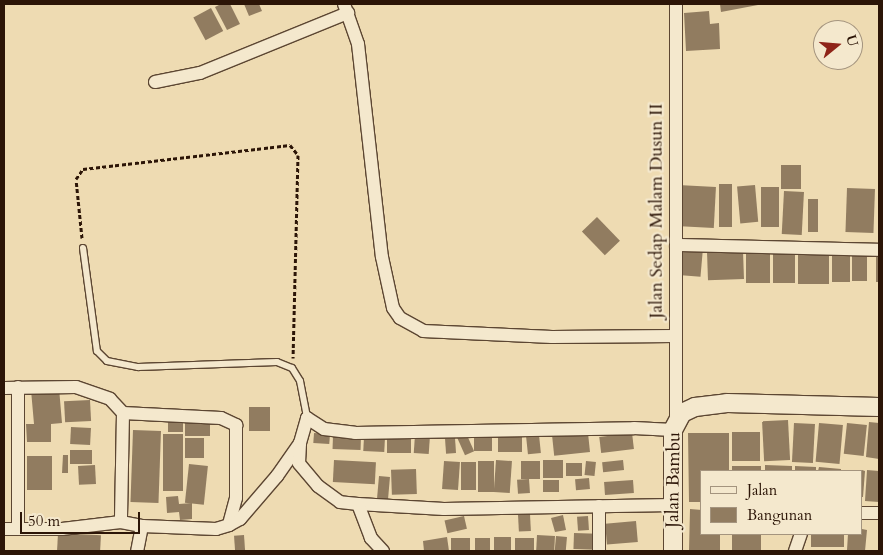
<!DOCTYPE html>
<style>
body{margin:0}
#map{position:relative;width:883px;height:555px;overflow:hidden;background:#eedbb2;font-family:Cardo,serif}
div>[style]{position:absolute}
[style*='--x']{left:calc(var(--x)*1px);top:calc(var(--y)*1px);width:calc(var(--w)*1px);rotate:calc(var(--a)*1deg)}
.building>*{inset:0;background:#917c60;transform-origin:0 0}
.path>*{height:3px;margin-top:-1.5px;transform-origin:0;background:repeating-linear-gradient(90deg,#2c1507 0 4px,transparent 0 6.5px)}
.roads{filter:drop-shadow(1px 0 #5c4632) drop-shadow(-1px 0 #5c4632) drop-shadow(0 1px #5c4632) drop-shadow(0 -1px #5c4632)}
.lane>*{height:6px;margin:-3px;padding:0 3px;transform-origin:3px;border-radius:3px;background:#f4e8cd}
.street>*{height:12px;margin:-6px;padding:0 6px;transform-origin:6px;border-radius:6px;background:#f4e8cd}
.secondary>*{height:18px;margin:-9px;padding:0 9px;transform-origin:9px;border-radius:9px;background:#f4e8cd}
span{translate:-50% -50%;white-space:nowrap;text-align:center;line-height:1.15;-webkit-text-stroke:4.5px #f4e8cd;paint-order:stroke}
.street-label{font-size:18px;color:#2c1507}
.frame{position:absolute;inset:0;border:5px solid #2c1507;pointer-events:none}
.legend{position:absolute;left:700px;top:470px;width:162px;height:65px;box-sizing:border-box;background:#f4e8cd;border:1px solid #a4947e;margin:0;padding:6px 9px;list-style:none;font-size:15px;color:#2c1507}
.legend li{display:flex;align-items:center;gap:10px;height:25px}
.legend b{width:25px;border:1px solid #a4947e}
.north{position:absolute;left:813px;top:20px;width:50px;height:50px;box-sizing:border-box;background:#f4e8cd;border:1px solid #a4947e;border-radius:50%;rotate:73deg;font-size:14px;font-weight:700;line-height:20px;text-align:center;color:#2c1507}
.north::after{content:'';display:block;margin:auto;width:18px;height:22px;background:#8f2418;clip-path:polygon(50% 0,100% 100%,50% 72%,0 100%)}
.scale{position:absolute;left:20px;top:512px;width:120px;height:22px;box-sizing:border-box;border:2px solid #2c1507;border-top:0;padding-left:6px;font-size:15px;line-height:18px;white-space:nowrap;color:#2c1507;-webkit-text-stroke:4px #f4e8cd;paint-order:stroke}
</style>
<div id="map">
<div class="building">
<i style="clip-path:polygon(221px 4px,230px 4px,240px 24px,227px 30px,215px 7px)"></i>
<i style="clip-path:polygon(244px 4px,259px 4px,262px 11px,249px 16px)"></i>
<i style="clip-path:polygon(720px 4px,758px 4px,758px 5px,721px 12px)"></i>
<i style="left:211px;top:8px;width:26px;height:20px;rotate:62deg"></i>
<i style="clip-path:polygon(709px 11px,710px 24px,719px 23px,720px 49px,686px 51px,684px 13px)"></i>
<i style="left:781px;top:165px;width:20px;height:24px"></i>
<i style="left:719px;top:184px;width:13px;height:43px"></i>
<i style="left:678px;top:185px;width:38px;height:41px;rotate:3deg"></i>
<i style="left:755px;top:185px;width:37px;height:18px;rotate:85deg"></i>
<i style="left:761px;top:187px;width:18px;height:40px"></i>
<i style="left:847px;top:188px;width:28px;height:44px;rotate:2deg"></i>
<i style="left:784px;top:191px;width:20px;height:43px;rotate:3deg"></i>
<i style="left:808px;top:199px;width:10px;height:33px"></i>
<i style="left:597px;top:217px;width:33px;height:21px;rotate:46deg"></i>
<i style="left:681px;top:247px;width:22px;height:28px;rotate:5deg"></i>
<i style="left:743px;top:251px;width:28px;height:36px;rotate:88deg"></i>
<i style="left:746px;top:251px;width:24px;height:32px"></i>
<i style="left:773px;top:251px;width:22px;height:32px"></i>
<i style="left:876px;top:251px;width:3px;height:31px"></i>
<i style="left:798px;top:253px;width:31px;height:31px"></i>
<i style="left:852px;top:253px;width:15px;height:28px"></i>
<i style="left:832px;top:254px;width:18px;height:28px"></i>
<i style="clip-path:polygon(59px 388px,62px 423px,51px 424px,51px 442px,27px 442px,26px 424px,34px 424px,31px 390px)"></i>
<i style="left:90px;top:400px;width:21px;height:26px;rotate:87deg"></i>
<i style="left:249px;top:407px;width:21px;height:24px"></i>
<i style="left:788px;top:420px;width:40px;height:26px;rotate:87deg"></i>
<i style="left:168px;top:421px;width:15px;height:11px"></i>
<i style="left:185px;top:422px;width:25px;height:14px"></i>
<i style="clip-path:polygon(869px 422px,879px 423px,879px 459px,866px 457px)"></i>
<i style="left:794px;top:423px;width:21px;height:39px;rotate:3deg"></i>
<i style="left:819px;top:423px;width:24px;height:39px;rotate:5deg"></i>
<i style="left:847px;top:423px;width:20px;height:31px;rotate:6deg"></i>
<i style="left:71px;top:427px;width:20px;height:17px;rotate:3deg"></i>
<i style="left:133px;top:430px;width:28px;height:72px;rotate:2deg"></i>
<i style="left:732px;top:432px;width:28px;height:29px"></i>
<i style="left:314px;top:433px;width:16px;height:10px;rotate:4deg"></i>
<i style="left:466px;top:433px;width:20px;height:10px;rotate:66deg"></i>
<i style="left:474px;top:433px;width:18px;height:18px"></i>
<i style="left:588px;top:433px;width:19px;height:36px;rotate:84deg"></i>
<i style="left:632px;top:433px;width:16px;height:33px;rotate:83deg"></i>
<i style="clip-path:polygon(688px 433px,729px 433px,729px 471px,702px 471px,702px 502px,689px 502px)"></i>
<i style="left:163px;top:434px;width:20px;height:57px"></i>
<i style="left:415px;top:435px;width:15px;height:18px;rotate:4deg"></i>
<i style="left:498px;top:435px;width:24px;height:17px"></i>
<i style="left:539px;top:435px;width:18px;height:13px;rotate:84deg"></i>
<i style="left:333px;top:436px;width:28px;height:13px;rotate:2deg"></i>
<i style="left:364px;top:437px;width:21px;height:14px;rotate:3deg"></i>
<i style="left:387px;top:437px;width:24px;height:16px"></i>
<i style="left:185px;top:438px;width:19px;height:20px"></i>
<i style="left:455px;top:438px;width:15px;height:10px;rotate:86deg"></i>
<i style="left:70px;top:450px;width:22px;height:14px"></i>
<i style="clip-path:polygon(63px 455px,68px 455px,68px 473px,62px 473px)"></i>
<i style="left:27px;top:456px;width:25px;height:34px"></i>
<i style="left:334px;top:460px;width:42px;height:22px;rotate:3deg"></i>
<i style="left:496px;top:460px;width:16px;height:32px;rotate:4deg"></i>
<i style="left:543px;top:460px;width:20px;height:18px"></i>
<i style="left:623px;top:460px;width:10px;height:21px;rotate:84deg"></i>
<i style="left:444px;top:461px;width:16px;height:28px;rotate:4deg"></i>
<i style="left:478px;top:461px;width:16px;height:31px"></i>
<i style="left:521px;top:461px;width:19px;height:18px"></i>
<i style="left:586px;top:461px;width:10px;height:14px;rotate:6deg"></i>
<i style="left:461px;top:462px;width:15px;height:28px"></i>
<i style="left:566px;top:463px;width:16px;height:13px"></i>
<i style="left:189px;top:464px;width:19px;height:39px;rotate:6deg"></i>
<i style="left:95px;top:465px;width:19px;height:17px;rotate:87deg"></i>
<i style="clip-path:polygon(765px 465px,792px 466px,792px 471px,765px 471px)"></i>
<i style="left:732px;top:466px;width:29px;height:5px"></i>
<i style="clip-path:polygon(795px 466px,816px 467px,816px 471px,795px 471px)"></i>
<i style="clip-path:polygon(819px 467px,841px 469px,841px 471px,818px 471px)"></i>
<i style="left:416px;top:469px;width:25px;height:25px;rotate:88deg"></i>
<i style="clip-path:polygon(862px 470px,865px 471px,863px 497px,862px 497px)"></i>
<i style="clip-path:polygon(867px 470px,879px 471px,879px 502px,865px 501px)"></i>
<i style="left:379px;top:476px;width:11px;height:22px;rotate:5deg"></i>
<i style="left:589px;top:478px;width:11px;height:14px;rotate:85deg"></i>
<i style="left:529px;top:479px;width:14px;height:12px;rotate:86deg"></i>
<i style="left:543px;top:480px;width:16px;height:12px"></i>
<i style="left:633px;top:480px;width:13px;height:29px;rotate:86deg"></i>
<i style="clip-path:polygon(178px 496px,179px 504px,192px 503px,192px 519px,180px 520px,179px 512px,167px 513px,166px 497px)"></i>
<i style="clip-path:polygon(690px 509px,702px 510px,702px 534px,720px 534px,720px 551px,689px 550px)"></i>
<i style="left:530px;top:514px;width:17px;height:12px;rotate:87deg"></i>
<i style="clip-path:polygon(563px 515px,566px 530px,555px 532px,551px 518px)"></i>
<i style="left:464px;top:516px;width:13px;height:20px;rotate:77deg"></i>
<i style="left:588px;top:516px;width:14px;height:11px;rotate:86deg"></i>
<i style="left:636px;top:521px;width:21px;height:31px;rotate:85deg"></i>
<i style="clip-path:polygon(862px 529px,867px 530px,865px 551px,847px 550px,848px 534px,862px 534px)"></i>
<i style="left:58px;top:533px;width:43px;height:18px;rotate:3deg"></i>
<i style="left:574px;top:533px;width:23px;height:16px;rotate:2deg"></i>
<i style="left:732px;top:534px;width:29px;height:17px"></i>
<i style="left:811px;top:534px;width:33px;height:13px"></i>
<i style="left:244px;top:535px;width:16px;height:10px;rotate:86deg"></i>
<i style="left:537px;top:535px;width:18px;height:16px;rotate:3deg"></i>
<i style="left:556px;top:536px;width:11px;height:15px;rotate:5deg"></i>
<i style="clip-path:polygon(447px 537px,449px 551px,424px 551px,423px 541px)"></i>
<i style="left:494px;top:537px;width:17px;height:14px"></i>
<i style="left:451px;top:538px;width:19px;height:13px"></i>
<i style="left:475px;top:538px;width:15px;height:13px"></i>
<i style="left:515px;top:538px;width:19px;height:13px"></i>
</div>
<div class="path">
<i style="--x:82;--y:238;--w:59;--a:-95.8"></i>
<i style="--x:76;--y:179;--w:12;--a:-55"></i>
<i style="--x:83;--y:169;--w:208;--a:-6.6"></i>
<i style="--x:290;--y:145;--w:13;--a:51"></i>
<i style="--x:298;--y:155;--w:203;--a:91.4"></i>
</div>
<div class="roads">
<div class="lane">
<i style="--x:83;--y:248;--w:104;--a:82.3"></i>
<i style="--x:97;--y:351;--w:14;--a:45"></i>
<i style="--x:107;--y:361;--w:32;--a:11"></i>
<i style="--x:138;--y:367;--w:139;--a:-2.1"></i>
<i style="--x:277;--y:362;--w:16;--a:22"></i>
<i style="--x:292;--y:368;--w:15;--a:58"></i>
<i style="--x:300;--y:381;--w:38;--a:79"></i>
</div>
<div class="street">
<i style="--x:344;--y:4;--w:42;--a:70.7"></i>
<i style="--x:358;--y:44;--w:214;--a:83.6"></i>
<i style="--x:382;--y:257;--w:52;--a:77.8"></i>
<i style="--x:393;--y:308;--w:12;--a:55"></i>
<i style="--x:400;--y:318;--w:26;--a:29"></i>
<i style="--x:423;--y:331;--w:129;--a:2.7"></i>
<i style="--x:552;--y:337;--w:122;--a:-0.5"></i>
<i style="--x:155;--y:82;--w:46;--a:-11.3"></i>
<i style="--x:200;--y:73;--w:160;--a:-22.1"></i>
<i style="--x:676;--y:245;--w:203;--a:1.4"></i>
<i style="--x:18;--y:387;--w:142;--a:90"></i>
<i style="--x:4;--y:388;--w:72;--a:-0.8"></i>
<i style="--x:76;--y:387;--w:36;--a:19"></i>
<i style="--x:110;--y:399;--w:19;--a:47"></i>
<i style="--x:123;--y:413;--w:109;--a:91.1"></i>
<i style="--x:123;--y:413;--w:98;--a:2.9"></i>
<i style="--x:221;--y:418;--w:17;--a:25"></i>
<i style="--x:236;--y:425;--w:73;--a:90"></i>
<i style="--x:236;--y:498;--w:28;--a:105"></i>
<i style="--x:676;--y:419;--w:415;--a:-90"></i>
<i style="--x:358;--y:504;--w:86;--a:3.3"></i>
<i style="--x:444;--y:509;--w:228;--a:-1"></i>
<i style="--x:599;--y:506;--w:45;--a:90"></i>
<i style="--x:862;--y:513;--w:17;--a:0"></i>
<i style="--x:142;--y:526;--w:74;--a:2.3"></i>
<i style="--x:216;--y:529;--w:14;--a:-17"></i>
<i style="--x:229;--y:525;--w:13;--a:-29"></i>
<i style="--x:240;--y:519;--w:57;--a:-49.3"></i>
<i style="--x:277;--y:476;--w:40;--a:-55.1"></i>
<i style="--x:4;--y:529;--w:58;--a:0"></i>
<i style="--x:62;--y:529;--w:59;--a:-6.8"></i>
<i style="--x:121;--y:522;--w:21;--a:11"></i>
<i style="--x:142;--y:526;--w:25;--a:101"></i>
<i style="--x:383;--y:551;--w:18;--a:-133"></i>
<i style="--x:371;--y:538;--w:36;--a:-111"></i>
<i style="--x:358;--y:504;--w:18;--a:-174"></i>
<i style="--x:340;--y:502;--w:27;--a:-144"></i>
<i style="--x:318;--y:486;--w:30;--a:-130"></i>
<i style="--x:299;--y:463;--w:20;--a:-87"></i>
<i style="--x:300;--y:443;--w:26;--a:-74"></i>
<i style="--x:307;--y:418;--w:20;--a:33"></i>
<i style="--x:324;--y:429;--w:31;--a:7"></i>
<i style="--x:355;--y:433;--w:279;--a:-1"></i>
<i style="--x:634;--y:428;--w:39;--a:3"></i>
<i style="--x:795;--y:551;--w:18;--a:-71"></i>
</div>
<div class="secondary">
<i style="--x:673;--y:551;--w:121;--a:-90"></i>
<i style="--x:673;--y:430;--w:19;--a:-62"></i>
<i style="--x:682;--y:413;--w:14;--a:-25"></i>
<i style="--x:695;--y:407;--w:32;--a:-7"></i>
<i style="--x:727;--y:403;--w:152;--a:1.5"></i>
</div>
</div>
<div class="street-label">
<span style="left:657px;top:211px;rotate:-90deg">Jalan Sedap Malam Dusun II</span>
<span style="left:674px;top:480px;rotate:-89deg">Jalan Bambu</span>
</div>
<div class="frame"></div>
<ul class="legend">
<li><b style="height:6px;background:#f4e8cd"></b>Jalan</li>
<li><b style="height:14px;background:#917c60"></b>Bangunan</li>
</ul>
<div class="north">U</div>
<div class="scale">50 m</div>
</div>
